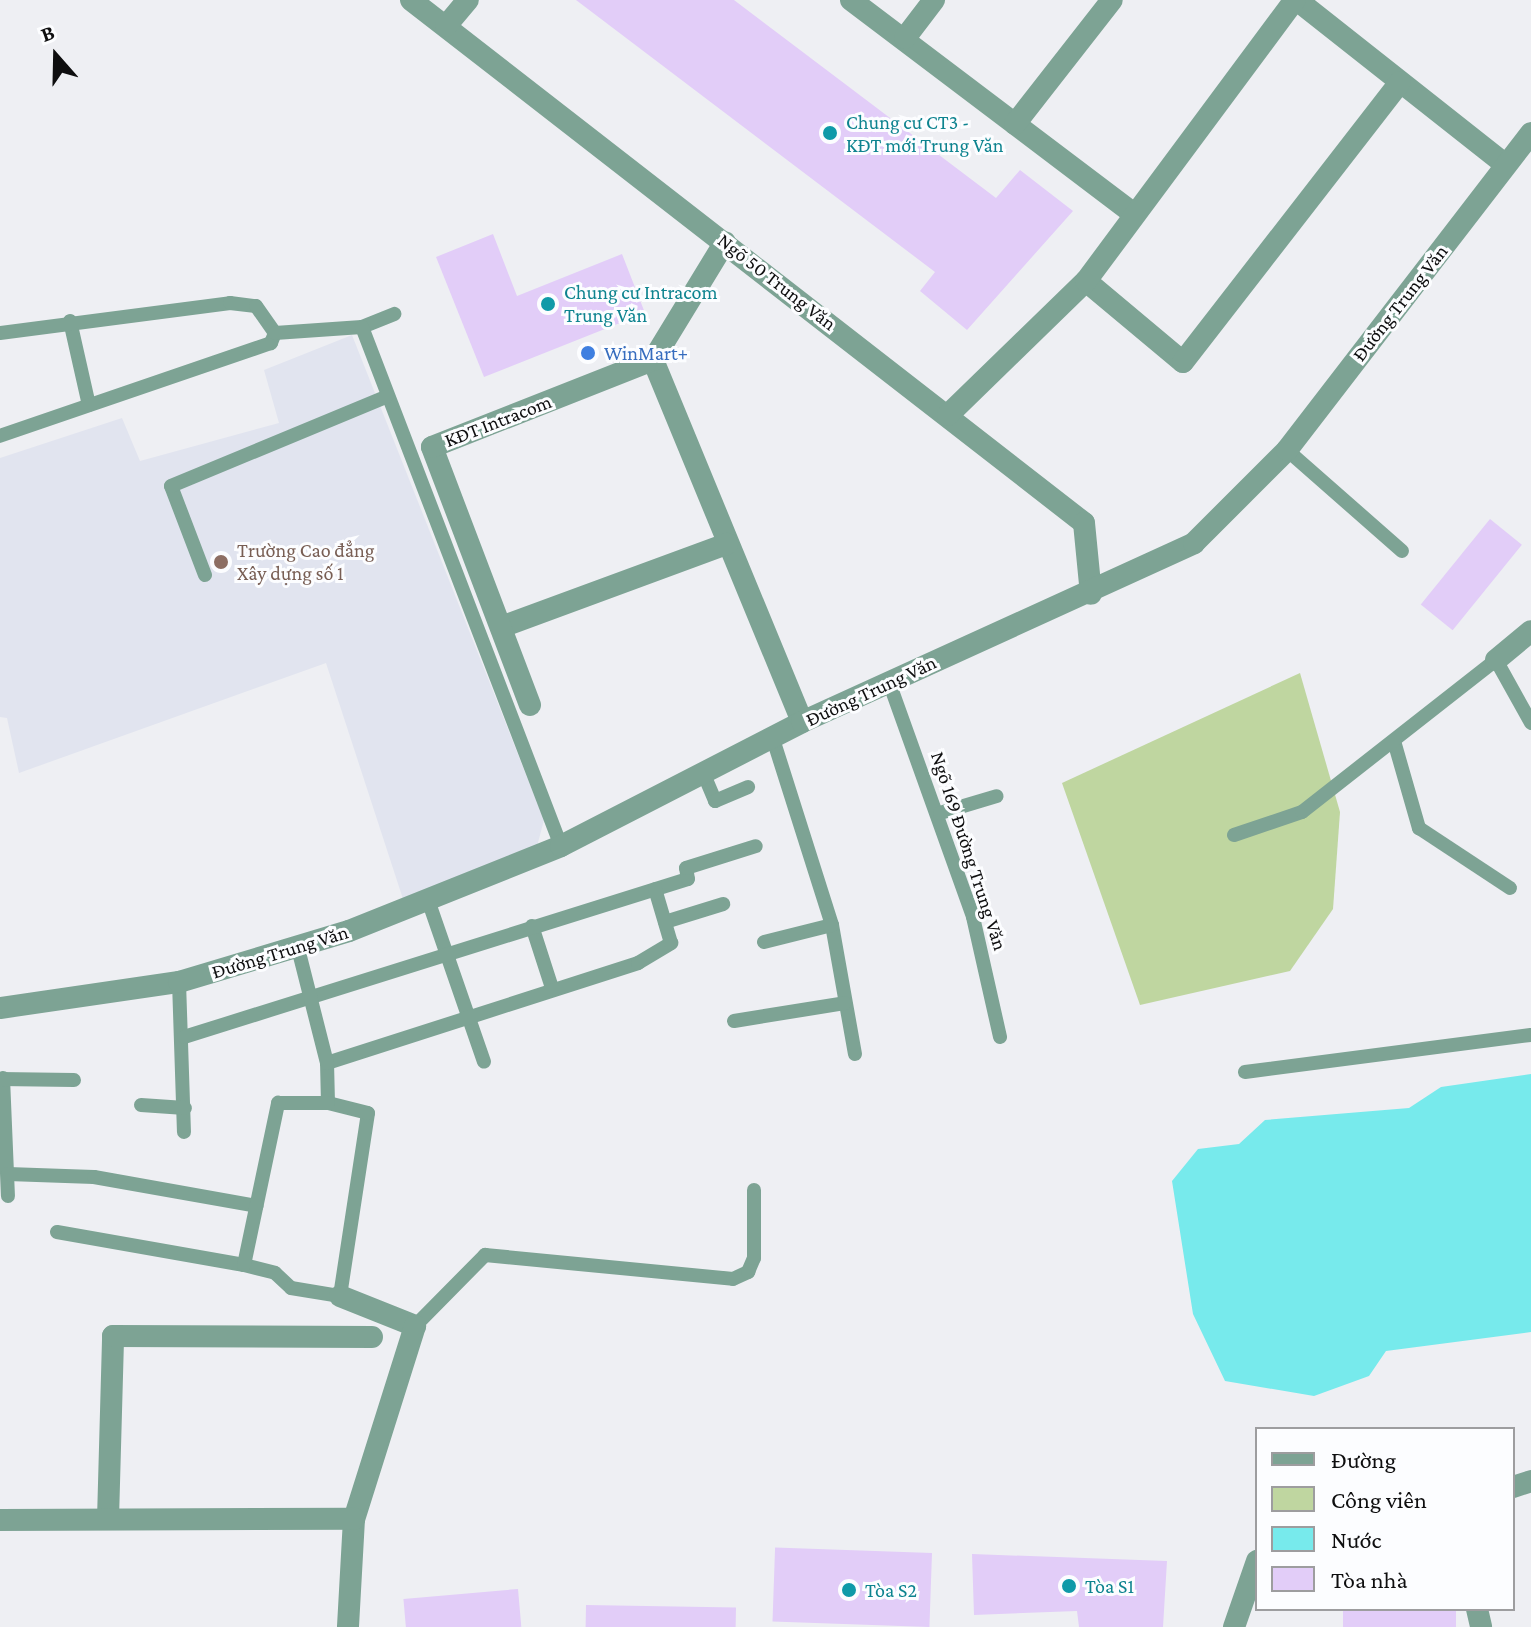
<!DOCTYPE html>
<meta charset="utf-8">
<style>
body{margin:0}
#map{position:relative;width:1531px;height:1627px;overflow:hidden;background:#eeeff3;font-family:"Crimson Pro",serif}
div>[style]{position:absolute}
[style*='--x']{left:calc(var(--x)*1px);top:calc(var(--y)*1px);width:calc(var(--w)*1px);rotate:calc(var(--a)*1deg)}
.built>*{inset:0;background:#e1e4ef}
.green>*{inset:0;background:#bfd6a0}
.water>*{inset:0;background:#77eaec}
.building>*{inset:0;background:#e2cdf8;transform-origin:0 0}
.service>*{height:14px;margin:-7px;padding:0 7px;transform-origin:7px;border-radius:7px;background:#7da394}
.minor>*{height:22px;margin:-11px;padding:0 11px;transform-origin:11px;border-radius:11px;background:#7da394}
.tertiary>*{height:22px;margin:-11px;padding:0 11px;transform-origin:11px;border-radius:11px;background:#7da394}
.dots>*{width:22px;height:22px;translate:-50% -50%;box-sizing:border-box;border:4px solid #fcfdff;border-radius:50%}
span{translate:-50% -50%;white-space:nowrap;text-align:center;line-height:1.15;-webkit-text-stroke:6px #fcfdff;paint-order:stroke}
.culture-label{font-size:20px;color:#0d838f}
.left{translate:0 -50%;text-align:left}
.street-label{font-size:20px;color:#0e0e0f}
.shop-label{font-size:20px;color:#366cbe}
.education-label{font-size:20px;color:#785e54}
.legend{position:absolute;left:1255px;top:1427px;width:260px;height:184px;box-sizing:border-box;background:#fcfdff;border:2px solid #9d9d9f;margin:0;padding:10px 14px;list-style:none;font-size:24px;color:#0e0e0f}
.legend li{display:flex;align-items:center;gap:16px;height:40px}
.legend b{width:40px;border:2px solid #9d9d9f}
.north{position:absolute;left:16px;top:16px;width:80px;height:80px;-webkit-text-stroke:6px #fcfdff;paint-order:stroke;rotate:340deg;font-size:22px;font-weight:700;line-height:32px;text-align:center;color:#0e0e0f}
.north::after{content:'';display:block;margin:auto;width:28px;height:36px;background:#0e0e0f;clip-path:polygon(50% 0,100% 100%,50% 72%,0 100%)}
</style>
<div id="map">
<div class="built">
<i style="clip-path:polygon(352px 335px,544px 820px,536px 850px,403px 899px,326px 663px,19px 773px,7px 718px,0 717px,0 458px,122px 418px,140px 461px,279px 423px,264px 370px)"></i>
</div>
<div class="green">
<i style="clip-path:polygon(1300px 673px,1340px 812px,1333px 909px,1290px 971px,1140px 1005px,1062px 783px)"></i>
</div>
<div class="water">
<i style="clip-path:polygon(1531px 1074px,1531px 1332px,1386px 1351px,1369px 1376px,1314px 1396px,1225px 1381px,1193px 1314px,1172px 1181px,1198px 1149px,1239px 1144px,1265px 1120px,1409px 1108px,1441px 1087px)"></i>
</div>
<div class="building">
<i style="clip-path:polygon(576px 0,734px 0,996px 198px,1020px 170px,1073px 211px,967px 330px,920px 291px,935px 272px)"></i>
<i style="clip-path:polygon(493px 234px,517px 296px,622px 254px,645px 313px,484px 377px,436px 257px)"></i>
<i style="left:1490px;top:519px;width:41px;height:110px;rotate:39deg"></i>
<i style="left:932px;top:1553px;width:74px;height:157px;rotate:92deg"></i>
<i style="clip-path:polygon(972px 1554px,1167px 1561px,1163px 1627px,1079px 1627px,1077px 1611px,974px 1615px)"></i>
<i style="left:518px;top:1589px;width:38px;height:115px;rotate:85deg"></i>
<i style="left:586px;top:1605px;width:150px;height:22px;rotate:1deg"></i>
<i style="left:1343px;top:1609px;width:113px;height:20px"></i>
</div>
<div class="service">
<i style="--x:70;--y:321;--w:86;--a:77.3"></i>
<i style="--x:362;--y:327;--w:35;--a:-22"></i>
<i style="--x:0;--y:333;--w:232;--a:-7.4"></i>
<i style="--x:230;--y:303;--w:26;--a:7"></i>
<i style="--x:256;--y:306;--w:33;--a:55"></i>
<i style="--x:275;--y:333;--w:11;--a:112"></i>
<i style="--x:271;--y:343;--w:287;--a:161.1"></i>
<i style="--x:275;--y:333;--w:87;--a:-3.9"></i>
<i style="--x:362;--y:327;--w:556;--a:69.02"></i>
<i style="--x:1287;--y:450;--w:153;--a:41.3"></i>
<i style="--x:205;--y:575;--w:95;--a:-110.9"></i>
<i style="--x:171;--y:486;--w:233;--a:-22.5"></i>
<i style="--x:889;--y:682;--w:250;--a:70.3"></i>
<i style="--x:973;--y:917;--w:123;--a:77.3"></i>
<i style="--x:1394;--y:741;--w:91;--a:74"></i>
<i style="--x:1419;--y:828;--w:109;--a:33.4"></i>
<i style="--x:774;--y:742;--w:192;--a:72.4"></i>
<i style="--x:832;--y:925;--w:131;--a:79.9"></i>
<i style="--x:705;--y:777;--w:26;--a:67"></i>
<i style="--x:715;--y:801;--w:36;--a:-23"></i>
<i style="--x:940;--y:813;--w:59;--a:-16.6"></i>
<i style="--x:1234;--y:835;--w:72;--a:-18.7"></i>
<i style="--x:1302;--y:812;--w:246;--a:-38.1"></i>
<i style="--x:1496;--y:660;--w:72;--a:60.9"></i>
<i style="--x:428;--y:900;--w:171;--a:70.9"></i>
<i style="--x:665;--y:922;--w:61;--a:-17.2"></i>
<i style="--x:532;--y:926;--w:65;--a:72.1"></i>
<i style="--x:764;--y:942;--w:70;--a:-14"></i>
<i style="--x:179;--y:982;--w:150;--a:88.1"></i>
<i style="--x:734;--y:1021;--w:112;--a:-9.2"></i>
<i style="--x:184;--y:1037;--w:528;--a:-17.41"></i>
<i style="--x:688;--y:879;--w:11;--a:-100"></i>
<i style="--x:686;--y:868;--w:73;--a:-17.4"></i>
<i style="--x:327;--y:1063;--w:327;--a:-17.8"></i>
<i style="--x:638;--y:963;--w:39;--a:-31"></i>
<i style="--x:671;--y:943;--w:56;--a:-106.5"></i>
<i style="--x:1245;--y:1072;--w:288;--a:-7.4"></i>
<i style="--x:3;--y:1078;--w:118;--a:87.6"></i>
<i style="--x:0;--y:1079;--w:74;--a:0.8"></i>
<i style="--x:141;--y:1105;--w:44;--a:3.9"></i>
<i style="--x:8;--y:1174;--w:86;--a:2"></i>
<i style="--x:94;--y:1177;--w:165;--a:10.1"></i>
<i style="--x:57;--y:1232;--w:190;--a:10"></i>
<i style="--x:244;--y:1265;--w:32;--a:14"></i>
<i style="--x:275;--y:1273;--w:22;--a:43"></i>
<i style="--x:291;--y:1288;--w:50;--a:9.3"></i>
<i style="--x:340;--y:1296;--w:185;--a:-81.3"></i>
<i style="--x:368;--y:1113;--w:41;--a:-166"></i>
<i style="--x:328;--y:1103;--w:40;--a:-91.4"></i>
<i style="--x:327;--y:1063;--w:119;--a:-104.2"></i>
<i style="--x:244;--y:1265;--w:166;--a:-78.1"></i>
<i style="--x:278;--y:1103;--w:50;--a:0"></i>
<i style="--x:415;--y:1326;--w:100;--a:-45.4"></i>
<i style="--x:485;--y:1255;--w:249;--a:5.5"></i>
<i style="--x:733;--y:1279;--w:17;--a:-25"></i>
<i style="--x:748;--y:1272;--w:15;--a:-67"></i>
<i style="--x:754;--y:1258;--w:68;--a:-90"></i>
</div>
<div class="minor">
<i style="--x:411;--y:0;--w:852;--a:37.85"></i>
<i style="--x:1084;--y:523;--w:71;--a:84.4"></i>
<i style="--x:851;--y:0;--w:355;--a:37.1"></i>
<i style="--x:1297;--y:0;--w:266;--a:38.3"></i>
<i style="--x:446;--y:26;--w:34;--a:-50"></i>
<i style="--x:905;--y:38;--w:48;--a:-52.7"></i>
<i style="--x:1015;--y:124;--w:157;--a:-52"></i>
<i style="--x:1086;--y:281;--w:126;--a:39.9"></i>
<i style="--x:1183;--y:362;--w:354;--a:-52.2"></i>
<i style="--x:653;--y:360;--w:391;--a:67.6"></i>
<i style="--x:948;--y:415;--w:192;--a:-44.2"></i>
<i style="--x:1086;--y:281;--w:350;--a:-53.4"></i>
<i style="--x:501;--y:627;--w:241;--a:-20.2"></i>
<i style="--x:1496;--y:660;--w:45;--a:-39.6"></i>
<i style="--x:530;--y:705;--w:276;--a:-110.8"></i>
<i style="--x:432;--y:447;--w:238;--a:-21.5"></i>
<i style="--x:653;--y:360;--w:138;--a:-58.6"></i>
<i style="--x:340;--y:1296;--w:81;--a:21.8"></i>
<i style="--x:415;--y:1326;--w:202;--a:107.5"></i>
<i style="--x:354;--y:1519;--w:108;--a:93.2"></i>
<i style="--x:1513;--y:1487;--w:19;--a:-18"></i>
<i style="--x:108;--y:1519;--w:183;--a:-88.4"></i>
<i style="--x:113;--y:1336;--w:259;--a:0.2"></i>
<i style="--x:0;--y:1520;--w:354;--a:-0.2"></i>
<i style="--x:1477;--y:1609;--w:18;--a:77"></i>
<i style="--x:1234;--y:1627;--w:70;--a:-70.8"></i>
</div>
<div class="tertiary">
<i style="--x:0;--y:1008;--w:181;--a:-8.3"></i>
<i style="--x:179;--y:982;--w:177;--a:-16.7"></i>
<i style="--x:349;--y:931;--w:228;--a:-21.8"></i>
<i style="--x:561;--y:846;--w:271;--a:-27.2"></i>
<i style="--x:802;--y:722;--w:431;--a:-24.5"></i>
<i style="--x:1194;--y:543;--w:132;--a:-45"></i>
<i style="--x:1287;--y:450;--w:400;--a:-52.4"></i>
</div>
<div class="dots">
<i style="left:830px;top:133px;background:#0f9aa8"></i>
<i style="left:548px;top:304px;background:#0f9aa8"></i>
<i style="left:588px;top:353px;background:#3f7fe0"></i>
<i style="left:221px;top:562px;background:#8d6e63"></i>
<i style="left:1069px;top:1586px;background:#0f9aa8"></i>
<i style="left:849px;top:1590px;background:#0f9aa8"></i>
</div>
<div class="culture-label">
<span class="left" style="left:846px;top:134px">Chung cư CT3 -<br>KĐT mới Trung Văn</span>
<span class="left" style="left:564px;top:304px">Chung cư Intracom<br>Trung Văn</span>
<span class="left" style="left:1085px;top:1586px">Tòa S1</span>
<span class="left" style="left:865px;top:1590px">Tòa S2</span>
</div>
<div class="street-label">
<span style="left:777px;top:282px;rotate:38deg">Ngõ 50 Trung Văn</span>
<span style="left:1400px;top:303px;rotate:-52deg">Đường Trung Văn</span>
<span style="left:498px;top:421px;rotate:-21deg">KĐT Intracom</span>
<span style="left:871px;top:691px;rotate:-25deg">Đường Trung Văn</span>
<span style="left:969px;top:851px;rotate:72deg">Ngõ 169 Đường Trung Văn</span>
<span style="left:280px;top:952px;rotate:-17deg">Đường Trung Văn</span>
</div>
<div class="shop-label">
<span class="left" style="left:604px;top:353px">WinMart+</span>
</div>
<div class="education-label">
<span class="left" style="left:237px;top:562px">Trường Cao đẳng<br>Xây dựng số 1</span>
</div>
<ul class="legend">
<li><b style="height:10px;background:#7da394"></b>Đường</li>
<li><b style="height:22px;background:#bfd6a0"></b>Công viên</li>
<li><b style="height:22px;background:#77eaec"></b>Nước</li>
<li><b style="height:22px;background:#e2cdf8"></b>Tòa nhà</li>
</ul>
<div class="north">B</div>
</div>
